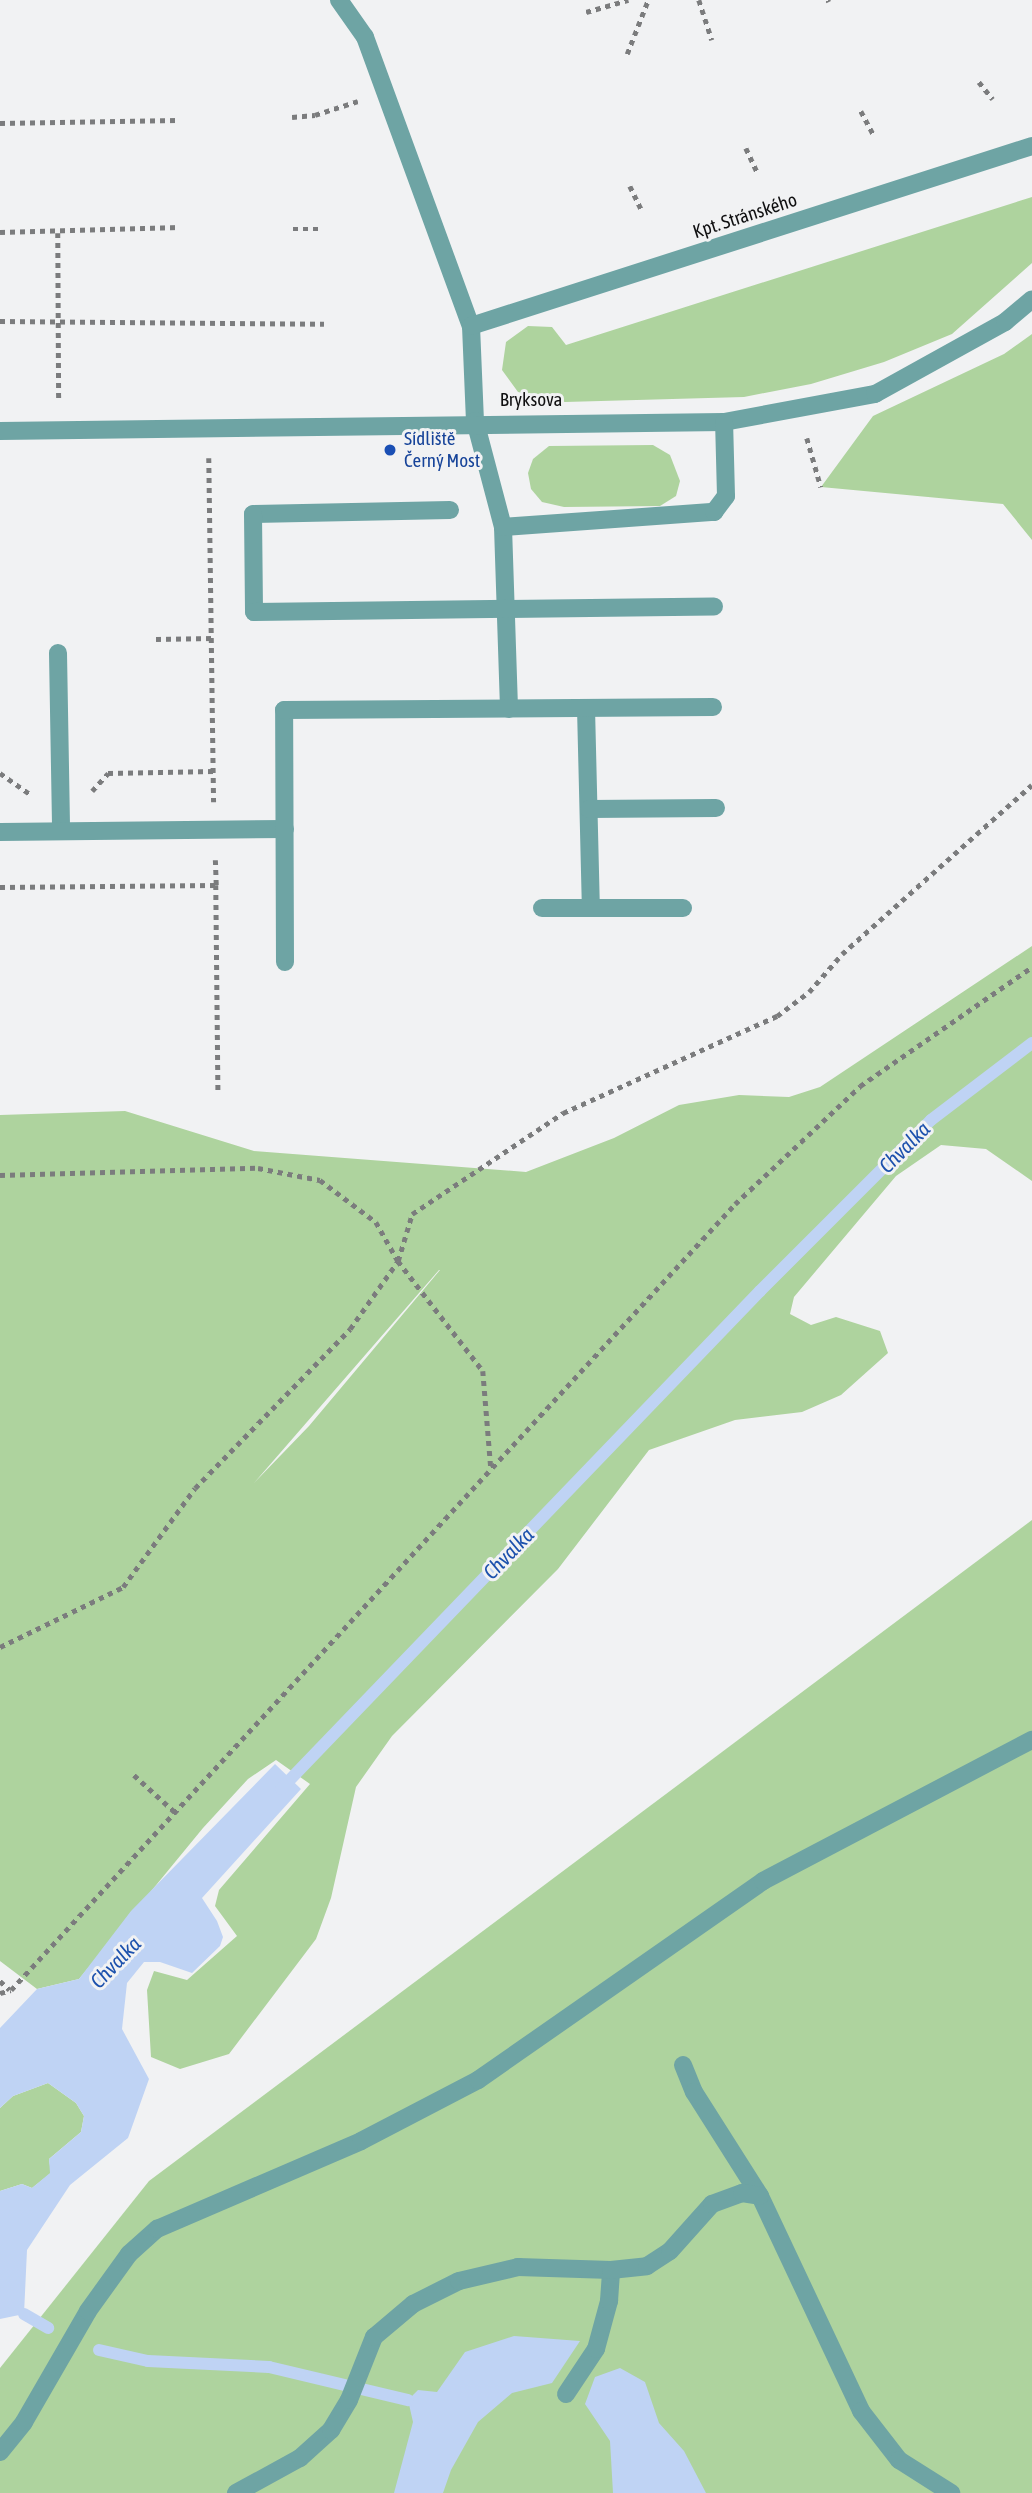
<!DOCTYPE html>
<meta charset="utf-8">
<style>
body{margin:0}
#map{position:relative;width:1032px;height:2493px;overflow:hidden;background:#f1f2f3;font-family:"Asap Condensed",sans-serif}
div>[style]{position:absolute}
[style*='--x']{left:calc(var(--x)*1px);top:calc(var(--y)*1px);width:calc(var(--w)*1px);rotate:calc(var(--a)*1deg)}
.green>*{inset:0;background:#aed39e}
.water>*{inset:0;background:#bfd3f4}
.stream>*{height:12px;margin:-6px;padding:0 6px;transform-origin:6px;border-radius:6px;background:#bfd3f4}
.path>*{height:4.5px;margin-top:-2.25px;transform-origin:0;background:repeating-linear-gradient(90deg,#7b7c7d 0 5px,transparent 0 10px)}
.minor>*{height:18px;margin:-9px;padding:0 9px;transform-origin:9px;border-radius:9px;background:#6ea4a4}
.dots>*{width:19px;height:19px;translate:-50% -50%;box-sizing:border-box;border:4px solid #f1f2f3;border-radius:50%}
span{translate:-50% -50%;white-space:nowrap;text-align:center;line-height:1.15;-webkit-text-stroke:6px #f1f2f3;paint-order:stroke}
.street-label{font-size:19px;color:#101011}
.transit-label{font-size:19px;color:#164399}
.left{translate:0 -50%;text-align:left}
.water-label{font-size:21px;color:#1c51ad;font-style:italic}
</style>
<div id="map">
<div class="green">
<i style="clip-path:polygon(1032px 197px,1032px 263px,952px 334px,884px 362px,811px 384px,744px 397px,565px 402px,518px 392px,502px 370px,506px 342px,528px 326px,552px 327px,566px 345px)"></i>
<i style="clip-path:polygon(1032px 334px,1032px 540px,1003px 504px,821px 487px,873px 416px,1004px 354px)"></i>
<i style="clip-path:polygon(653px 445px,670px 455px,680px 481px,676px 496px,660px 506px,564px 507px,542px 502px,531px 489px,528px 473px,533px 459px,549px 446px)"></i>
<i style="clip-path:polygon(evenodd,1032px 946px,1032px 1181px,986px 1149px,941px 1145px,896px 1176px,794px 1297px,790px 1314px,811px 1325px,836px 1317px,880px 1331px,888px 1353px,841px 1395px,802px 1412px,735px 1420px,649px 1450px,558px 1569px,392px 1736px,356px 1787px,331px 1898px,316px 1939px,229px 2054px,180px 2069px,151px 2057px,147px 1990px,154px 1971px,187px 1980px,237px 1936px,215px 1906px,219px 1890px,310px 1784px,276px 1760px,248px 1779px,203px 1828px,79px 1979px,37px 1989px,0 1961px,0 1115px,125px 1111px,254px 1151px,526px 1172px,614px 1138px,679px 1105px,739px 1095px,789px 1097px,820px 1087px,1032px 946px,440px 1270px,309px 1426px,254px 1483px,439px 1270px,440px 1270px)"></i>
<i style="clip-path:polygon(1032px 1520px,1032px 2493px,0 2493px,0 2368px,149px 2181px)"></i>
<i style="clip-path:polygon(48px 2083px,76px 2103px,84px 2116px,81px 2132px,49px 2159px,51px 2173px,32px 2188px,22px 2184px,0 2191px,0 2108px,13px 2096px)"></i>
</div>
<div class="water">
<i style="clip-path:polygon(275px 1764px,301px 1789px,202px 1898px,217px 1921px,223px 1937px,220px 1946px,192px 1973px,160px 1962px,144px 1962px,127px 1983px,122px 2029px,149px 2079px,128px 2138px,70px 2185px,27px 2250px,24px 2314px,0 2319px,0 2191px,22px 2184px,32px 2188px,50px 2173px,49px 2159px,81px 2132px,84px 2116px,76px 2103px,48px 2083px,13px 2096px,0 2108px,0 2028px,37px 1989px,79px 1979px,131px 1911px)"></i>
<i style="clip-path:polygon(514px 2336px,580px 2341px,552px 2383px,512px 2393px,478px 2422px,451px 2470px,443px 2493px,394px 2493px,413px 2422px,408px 2400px,418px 2390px,437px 2392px,465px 2352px)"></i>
<i style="clip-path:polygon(620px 2368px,645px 2382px,659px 2423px,684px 2451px,706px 2493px,613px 2493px,610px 2441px,585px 2404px,595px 2377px)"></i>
</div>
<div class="stream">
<i style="--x:281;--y:1789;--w:691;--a:-46.11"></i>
<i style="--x:760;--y:1291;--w:242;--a:-45"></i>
<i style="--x:931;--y:1120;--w:127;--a:-37.3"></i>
<i style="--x:24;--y:2314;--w:28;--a:30"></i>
<i style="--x:99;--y:2350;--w:50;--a:12.7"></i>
<i style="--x:148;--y:2361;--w:121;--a:2.8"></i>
<i style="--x:269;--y:2367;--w:143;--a:13.4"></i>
</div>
<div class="path">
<i style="--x:699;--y:0;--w:42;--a:72"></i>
<i style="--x:828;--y:0;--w:2;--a:63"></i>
<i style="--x:586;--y:12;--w:44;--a:-15.9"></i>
<i style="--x:627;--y:54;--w:58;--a:-68.7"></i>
<i style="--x:979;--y:82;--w:22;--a:51"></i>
<i style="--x:861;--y:111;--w:26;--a:62"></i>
<i style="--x:292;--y:117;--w:23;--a:-5"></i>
<i style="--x:315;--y:115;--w:45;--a:-18"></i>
<i style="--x:0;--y:123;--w:178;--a:-1"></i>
<i style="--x:746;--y:148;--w:26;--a:65"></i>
<i style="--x:630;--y:186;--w:25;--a:64"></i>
<i style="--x:293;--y:229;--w:26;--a:0"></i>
<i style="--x:0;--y:232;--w:180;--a:-1.6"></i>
<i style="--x:58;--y:233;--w:167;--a:89.7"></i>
<i style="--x:0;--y:321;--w:324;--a:0.5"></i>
<i style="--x:807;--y:438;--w:51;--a:74.1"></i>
<i style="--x:209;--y:458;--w:344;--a:89.2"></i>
<i style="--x:156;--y:639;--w:57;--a:-1"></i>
<i style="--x:0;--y:773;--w:37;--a:35"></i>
<i style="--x:92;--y:791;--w:24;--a:-48"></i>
<i style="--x:108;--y:773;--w:106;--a:-1.1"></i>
<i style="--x:216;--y:885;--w:207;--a:89.4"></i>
<i style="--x:0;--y:887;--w:216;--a:-0.5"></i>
<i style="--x:216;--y:885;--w:25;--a:-92"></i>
<i style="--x:0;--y:1175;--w:258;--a:-1.6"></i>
<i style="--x:258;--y:1168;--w:63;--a:11"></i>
<i style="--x:320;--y:1180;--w:70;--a:36.9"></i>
<i style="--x:376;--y:1222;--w:45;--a:60.6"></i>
<i style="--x:398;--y:1261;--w:139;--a:52.3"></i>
<i style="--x:483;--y:1371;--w:97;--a:85.3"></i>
<i style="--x:0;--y:1647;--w:137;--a:-26"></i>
<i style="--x:123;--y:1587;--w:122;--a:-54"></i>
<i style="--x:195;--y:1488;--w:222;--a:-45.7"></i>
<i style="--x:350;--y:1329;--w:83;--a:-54.8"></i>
<i style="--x:398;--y:1261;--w:49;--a:-73.4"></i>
<i style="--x:412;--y:1214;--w:182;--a:-33.8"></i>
<i style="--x:563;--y:1113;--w:235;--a:-24.4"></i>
<i style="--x:777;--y:1016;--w:40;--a:-37"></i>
<i style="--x:809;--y:992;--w:50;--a:-49"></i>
<i style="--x:842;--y:954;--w:254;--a:-41.7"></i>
<i style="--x:134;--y:1775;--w:55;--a:42.1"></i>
<i style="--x:0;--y:1981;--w:13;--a:42"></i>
<i style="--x:0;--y:1993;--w:11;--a:-15"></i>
<i style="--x:11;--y:1990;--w:1069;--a:-47.35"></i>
<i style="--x:735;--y:1204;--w:172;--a:-43.3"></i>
<i style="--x:860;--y:1086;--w:209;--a:-34.7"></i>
</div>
<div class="minor">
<i style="--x:339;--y:0;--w:45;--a:54.9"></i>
<i style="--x:365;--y:37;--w:308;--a:69.9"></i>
<i style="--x:471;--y:326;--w:95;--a:87.6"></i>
<i style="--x:475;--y:421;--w:110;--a:75.2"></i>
<i style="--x:503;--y:527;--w:182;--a:88.1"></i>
<i style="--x:471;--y:326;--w:589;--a:-17.79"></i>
<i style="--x:0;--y:431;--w:724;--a:-0.71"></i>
<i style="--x:724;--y:422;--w:154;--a:-10.5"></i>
<i style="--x:875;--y:394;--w:149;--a:-29"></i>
<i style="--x:1005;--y:322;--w:35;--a:-40"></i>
<i style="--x:450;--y:510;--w:197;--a:178.8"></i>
<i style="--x:253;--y:514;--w:98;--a:89.4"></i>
<i style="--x:254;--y:612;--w:460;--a:-0.7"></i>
<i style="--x:503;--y:527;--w:212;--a:-4.1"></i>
<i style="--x:714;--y:512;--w:20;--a:-53"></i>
<i style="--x:726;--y:496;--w:74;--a:-91.5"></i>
<i style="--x:58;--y:653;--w:178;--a:89"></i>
<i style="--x:586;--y:708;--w:199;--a:88.6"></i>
<i style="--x:589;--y:809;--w:127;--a:-0.5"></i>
<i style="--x:0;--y:832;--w:285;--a:-0.6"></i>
<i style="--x:542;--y:908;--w:141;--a:0"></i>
<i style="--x:285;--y:962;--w:252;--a:-90.2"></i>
<i style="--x:284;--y:710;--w:429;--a:-0.4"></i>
<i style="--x:683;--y:2065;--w:29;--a:68"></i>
<i style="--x:694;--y:2092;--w:123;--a:57.6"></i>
<i style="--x:760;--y:2196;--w:238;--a:64.8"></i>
<i style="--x:861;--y:2411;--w:62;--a:52.2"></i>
<i style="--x:899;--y:2460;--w:62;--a:32.4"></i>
<i style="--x:566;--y:2394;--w:54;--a:-56.3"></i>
<i style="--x:596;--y:2349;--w:50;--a:-74.8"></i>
<i style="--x:609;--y:2301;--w:31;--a:-86"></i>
<i style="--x:0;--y:2452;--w:38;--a:-51"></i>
<i style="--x:24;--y:2422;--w:128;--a:-60"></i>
<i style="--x:88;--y:2311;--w:70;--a:-54.3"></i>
<i style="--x:129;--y:2254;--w:38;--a:-42"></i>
<i style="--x:157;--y:2229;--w:222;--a:-23.3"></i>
<i style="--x:361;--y:2141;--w:132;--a:-27.5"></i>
<i style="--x:478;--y:2080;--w:348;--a:-34.9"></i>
<i style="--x:763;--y:1881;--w:304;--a:-27.7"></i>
<i style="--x:236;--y:2493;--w:73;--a:-28.7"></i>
<i style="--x:300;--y:2458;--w:42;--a:-42.1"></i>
<i style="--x:331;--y:2430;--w:35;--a:-59"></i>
<i style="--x:349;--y:2400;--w:68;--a:-68.4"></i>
<i style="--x:374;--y:2337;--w:51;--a:-40.2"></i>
<i style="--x:413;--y:2304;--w:51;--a:-26.6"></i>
<i style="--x:459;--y:2281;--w:61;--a:-13.3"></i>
<i style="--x:518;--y:2267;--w:93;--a:1.8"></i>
<i style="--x:611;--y:2270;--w:36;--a:-6"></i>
<i style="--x:647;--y:2266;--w:27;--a:-33"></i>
<i style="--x:670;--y:2251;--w:63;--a:-48.2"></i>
<i style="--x:712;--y:2204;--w:32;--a:-20"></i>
<i style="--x:742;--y:2193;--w:18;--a:9"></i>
</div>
<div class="dots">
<i style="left:390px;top:450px;background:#1a4fb4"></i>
</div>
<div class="street-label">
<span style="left:745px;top:216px;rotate:-18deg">Kpt. Stránského</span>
<span style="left:531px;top:400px">Bryksova</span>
</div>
<div class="transit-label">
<span class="left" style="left:404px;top:450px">Sídliště<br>Černý Most</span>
</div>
<div class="water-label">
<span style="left:904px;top:1147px;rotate:-45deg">Chvalka</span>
<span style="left:508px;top:1553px;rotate:-46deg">Chvalka</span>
<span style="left:115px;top:1962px;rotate:-46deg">Chvalka</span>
</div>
</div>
